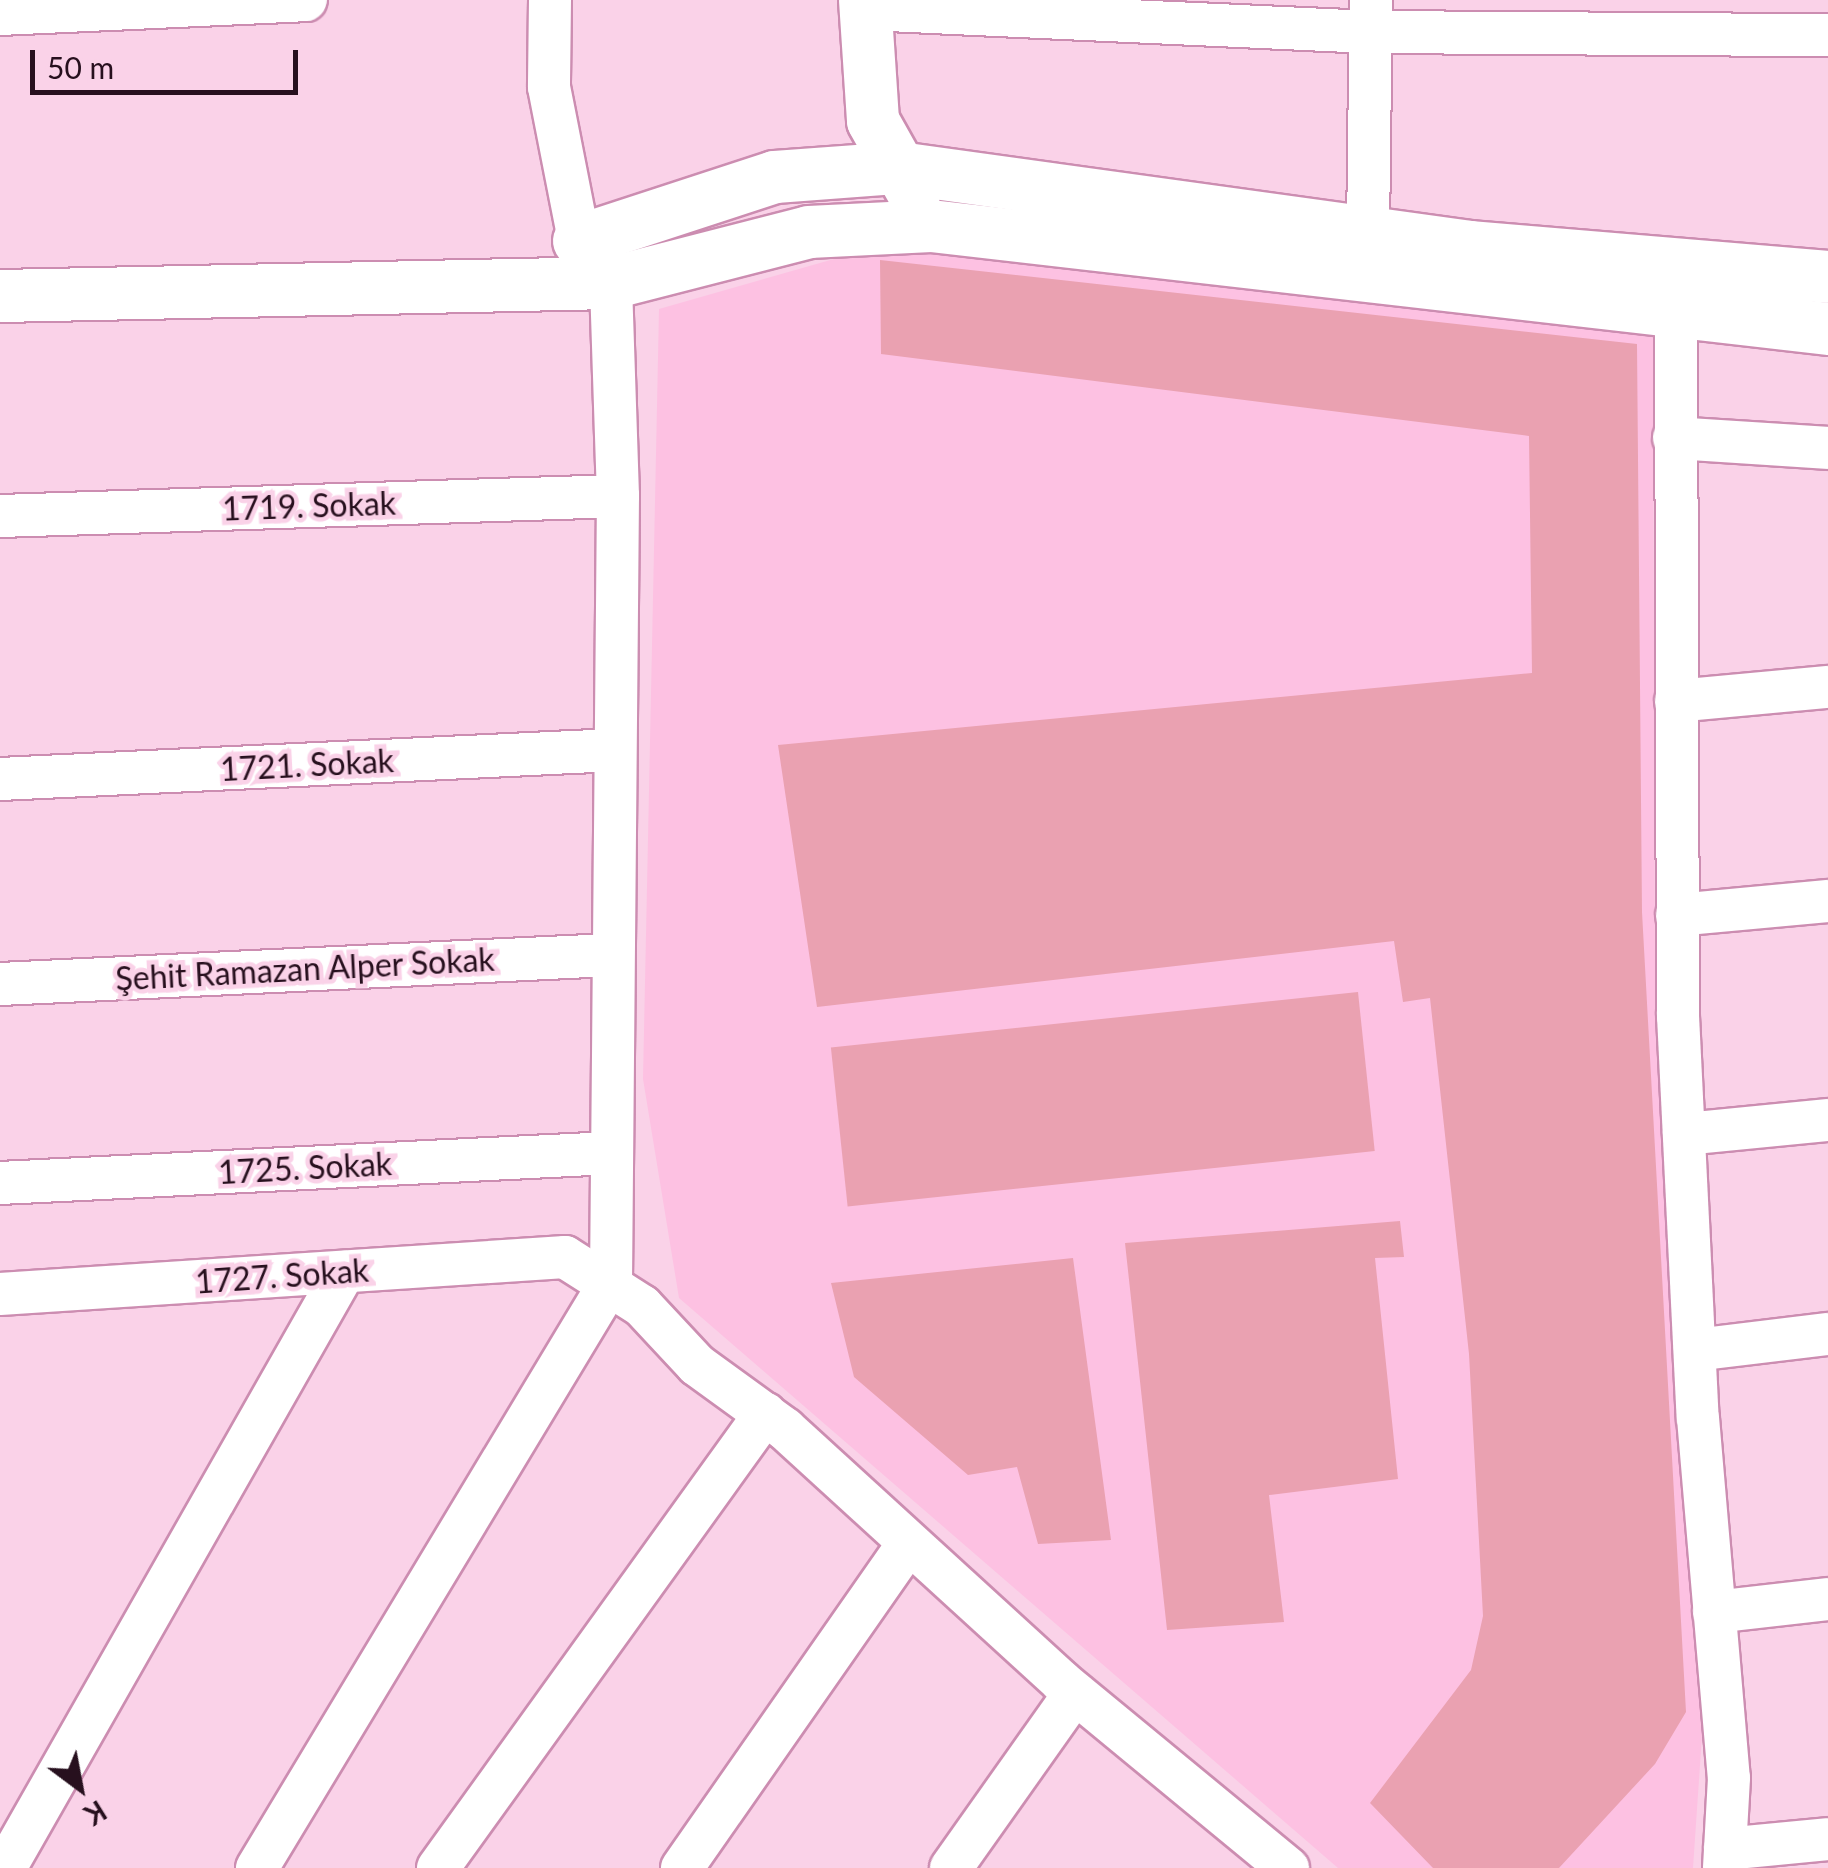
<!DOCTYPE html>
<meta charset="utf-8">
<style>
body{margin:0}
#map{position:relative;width:1828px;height:1868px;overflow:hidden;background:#fad2e8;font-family:Lato,sans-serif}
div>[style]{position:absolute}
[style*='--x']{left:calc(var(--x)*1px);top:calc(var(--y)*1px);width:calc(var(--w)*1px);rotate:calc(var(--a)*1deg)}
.built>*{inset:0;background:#fdc1e2}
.building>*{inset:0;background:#eaa1b1;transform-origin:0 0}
.roads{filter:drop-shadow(2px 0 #cc8db1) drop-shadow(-2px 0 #cc8db1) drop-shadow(0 2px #cc8db1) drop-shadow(0 -2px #cc8db1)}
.minor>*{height:42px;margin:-21px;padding:0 21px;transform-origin:21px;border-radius:21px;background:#fff}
.tertiary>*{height:52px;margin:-26px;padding:0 26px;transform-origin:26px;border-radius:26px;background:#fff}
span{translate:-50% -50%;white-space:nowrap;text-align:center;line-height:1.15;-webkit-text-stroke:9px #fad2e8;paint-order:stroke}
.street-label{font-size:32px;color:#27101e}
.north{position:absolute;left:30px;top:1738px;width:100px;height:100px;-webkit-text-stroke:8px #fad2e8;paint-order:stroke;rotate:148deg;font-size:28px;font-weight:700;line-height:40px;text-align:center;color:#27101e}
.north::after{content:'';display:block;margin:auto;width:35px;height:45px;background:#27101e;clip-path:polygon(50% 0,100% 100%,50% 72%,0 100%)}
.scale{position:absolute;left:30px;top:50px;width:268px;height:45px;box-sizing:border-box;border:5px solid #27101e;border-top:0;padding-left:12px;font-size:30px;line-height:35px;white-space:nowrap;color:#27101e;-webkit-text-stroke:8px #fad2e8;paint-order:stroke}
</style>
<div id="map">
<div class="built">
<i style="clip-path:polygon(890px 243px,1653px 334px,1655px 966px,1703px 1721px,1693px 1868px,1338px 1868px,679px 1298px,643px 1079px,659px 309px)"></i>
</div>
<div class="building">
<i style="clip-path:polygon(880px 260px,1637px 344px,1642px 912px,1686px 1712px,1655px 1764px,1559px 1868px,1433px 1868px,1370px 1803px,1471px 1670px,1483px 1616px,1469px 1354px,1430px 998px,1403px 1002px,1394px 941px,817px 1007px,778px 745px,1532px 673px,1529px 436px,881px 354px)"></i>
<i style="left:1358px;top:992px;width:160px;height:530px;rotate:84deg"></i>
<i style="clip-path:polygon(1400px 1221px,1404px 1257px,1375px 1258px,1398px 1479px,1269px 1495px,1284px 1622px,1167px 1630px,1125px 1243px)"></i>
<i style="clip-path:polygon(1073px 1258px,1111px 1540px,1038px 1544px,1017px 1467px,968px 1475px,854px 1377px,831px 1283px)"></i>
</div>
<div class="roads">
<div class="minor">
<i style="--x:550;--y:0;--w:87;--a:90.7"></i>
<i style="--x:549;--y:87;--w:187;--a:78.9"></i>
<i style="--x:866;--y:9;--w:506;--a:2.61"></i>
<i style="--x:1371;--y:32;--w:457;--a:0.4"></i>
<i style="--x:0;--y:14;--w:306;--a:-2.6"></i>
<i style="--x:1368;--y:234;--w:234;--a:-89.3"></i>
<i style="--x:1676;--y:317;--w:699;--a:89.84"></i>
<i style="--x:1678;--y:1016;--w:402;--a:87.2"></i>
<i style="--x:1698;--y:1418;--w:361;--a:85.1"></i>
<i style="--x:1729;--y:1778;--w:90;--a:93.2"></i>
<i style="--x:1674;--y:438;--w:154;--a:3.7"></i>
<i style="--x:0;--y:516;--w:618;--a:-1.85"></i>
<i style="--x:1676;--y:701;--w:153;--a:-5.3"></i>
<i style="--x:0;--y:779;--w:615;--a:-2.7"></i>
<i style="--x:1677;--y:915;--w:152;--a:-5.3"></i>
<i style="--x:0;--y:984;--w:611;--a:-2.72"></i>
<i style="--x:1684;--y:1134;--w:145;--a:-5.6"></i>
<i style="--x:0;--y:1183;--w:612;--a:-2.81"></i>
<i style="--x:0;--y:1294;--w:566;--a:-3.75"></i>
<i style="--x:565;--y:1257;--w:91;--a:32.5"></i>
<i style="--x:642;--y:1306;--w:81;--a:47"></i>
<i style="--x:697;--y:1365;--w:109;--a:36"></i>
<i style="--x:785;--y:1429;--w:375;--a:42.4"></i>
<i style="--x:1062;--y:1682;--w:293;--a:39.5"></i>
<i style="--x:1695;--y:1350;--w:134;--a:-6.9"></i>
<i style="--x:1714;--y:1612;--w:115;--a:-6.5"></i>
<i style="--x:1725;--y:1849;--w:103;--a:-5.5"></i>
<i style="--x:5;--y:1868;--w:686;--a:-60.37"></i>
<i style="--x:257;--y:1868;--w:685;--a:-58.91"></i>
<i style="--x:611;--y:1281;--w:785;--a:-89.49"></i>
<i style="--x:618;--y:496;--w:213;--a:-91.9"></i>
<i style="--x:438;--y:1868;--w:560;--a:-54.24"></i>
<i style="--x:682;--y:1868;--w:396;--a:-55.1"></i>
<i style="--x:951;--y:1868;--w:214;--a:-54.7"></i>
</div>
<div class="tertiary">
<i style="--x:865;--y:0;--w:121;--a:86.2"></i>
<i style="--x:873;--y:121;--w:84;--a:60.7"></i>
<i style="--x:579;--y:241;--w:206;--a:-18.1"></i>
<i style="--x:775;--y:177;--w:124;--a:-4.2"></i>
<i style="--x:899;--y:168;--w:577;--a:7.86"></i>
<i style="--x:1471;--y:247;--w:358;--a:4.8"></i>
<i style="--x:0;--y:296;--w:611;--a:-1.22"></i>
<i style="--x:611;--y:283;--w:204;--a:-14.4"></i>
<i style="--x:809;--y:232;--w:122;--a:-2.8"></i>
<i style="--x:931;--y:226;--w:903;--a:6.55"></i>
</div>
</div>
<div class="street-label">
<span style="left:309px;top:506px;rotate:-2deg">1719. Sokak</span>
<span style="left:307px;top:765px;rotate:-3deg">1721. Sokak</span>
<span style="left:305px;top:969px;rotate:-3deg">Şehit Ramazan Alper Sokak</span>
<span style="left:305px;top:1168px;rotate:-3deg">1725. Sokak</span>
<span style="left:282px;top:1276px;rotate:-4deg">1727. Sokak</span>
</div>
<div class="north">K</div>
<div class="scale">50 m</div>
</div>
